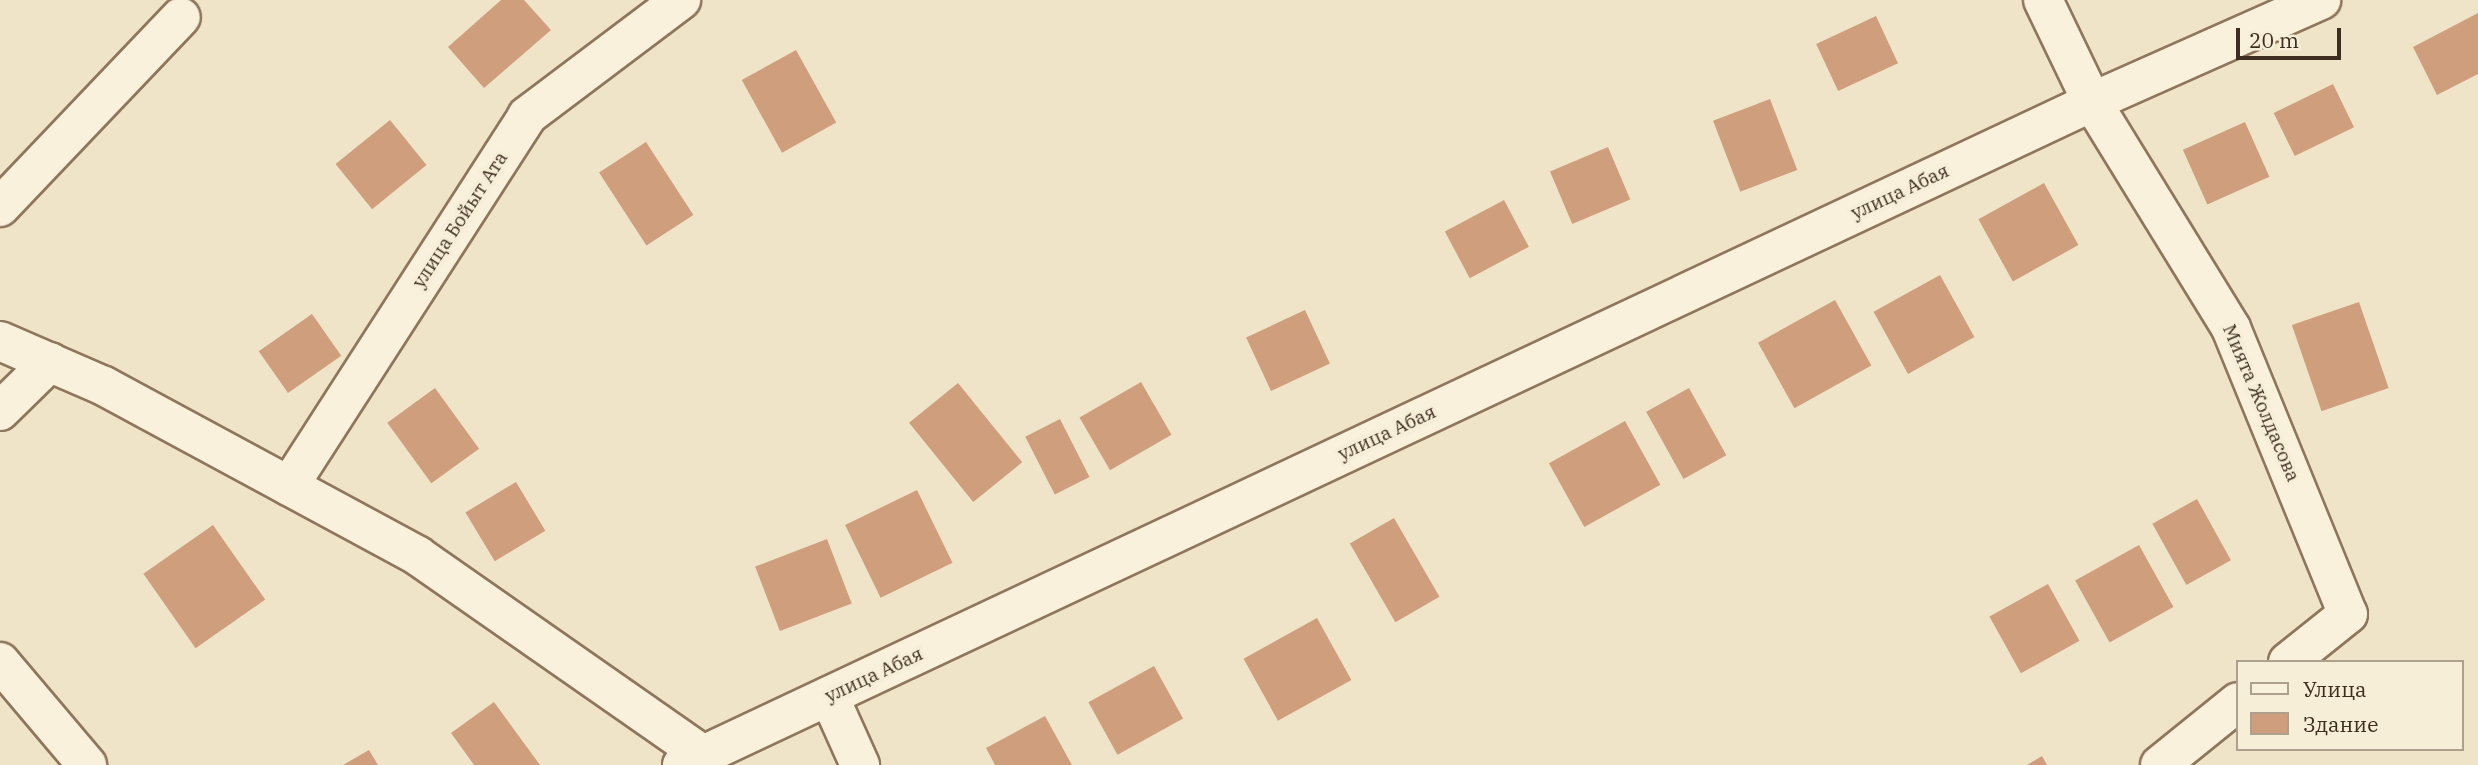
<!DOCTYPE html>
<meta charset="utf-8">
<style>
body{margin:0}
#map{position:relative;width:2478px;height:765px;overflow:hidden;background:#f0e4c8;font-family:"IBM Plex Serif",serif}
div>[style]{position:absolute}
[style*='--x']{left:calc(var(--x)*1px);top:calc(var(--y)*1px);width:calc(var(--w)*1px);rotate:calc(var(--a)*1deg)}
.building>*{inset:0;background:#cf9f7d;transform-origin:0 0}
.roads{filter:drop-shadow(2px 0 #8d765c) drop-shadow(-2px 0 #8d765c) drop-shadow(0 2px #8d765c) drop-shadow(0 -2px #8d765c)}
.minor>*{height:38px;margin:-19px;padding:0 19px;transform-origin:19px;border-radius:19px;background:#faf1dc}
span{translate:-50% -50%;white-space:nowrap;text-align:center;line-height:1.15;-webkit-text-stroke:7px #f7eed8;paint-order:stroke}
.street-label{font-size:19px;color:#3d2e20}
.legend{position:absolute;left:2236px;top:660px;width:228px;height:91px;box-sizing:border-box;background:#f7eed8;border:2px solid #ada18e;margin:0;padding:9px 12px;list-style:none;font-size:21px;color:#3d2e20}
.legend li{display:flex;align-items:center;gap:14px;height:35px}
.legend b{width:35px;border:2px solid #ada18e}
.scale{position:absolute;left:2236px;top:28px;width:105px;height:32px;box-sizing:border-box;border:4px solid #3d2e20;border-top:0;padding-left:9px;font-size:21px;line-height:24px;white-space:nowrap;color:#3d2e20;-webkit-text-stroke:5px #f7eed8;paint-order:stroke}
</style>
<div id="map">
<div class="building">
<i style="clip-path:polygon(501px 0,524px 0,551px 30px,484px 88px,448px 47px)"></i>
<i style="clip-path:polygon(2478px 13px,2478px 74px,2437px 95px,2413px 47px)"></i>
<i style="left:1876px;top:16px;width:52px;height:66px;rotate:65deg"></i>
<i style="left:796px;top:50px;width:83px;height:62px;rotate:61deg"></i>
<i style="left:2333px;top:84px;width:48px;height:66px;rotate:64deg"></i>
<i style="left:1770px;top:99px;width:76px;height:61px;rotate:69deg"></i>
<i style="left:390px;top:120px;width:58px;height:70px;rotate:51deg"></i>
<i style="left:2245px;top:122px;width:60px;height:68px;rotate:66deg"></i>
<i style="left:646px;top:142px;width:87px;height:56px;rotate:57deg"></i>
<i style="left:1608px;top:147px;width:57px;height:63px;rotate:67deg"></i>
<i style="left:2044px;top:183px;width:71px;height:75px;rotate:61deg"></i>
<i style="left:1504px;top:200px;width:53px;height:67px;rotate:62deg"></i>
<i style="left:1940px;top:275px;width:71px;height:76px;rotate:61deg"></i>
<i style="left:1835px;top:300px;width:75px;height:88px;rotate:61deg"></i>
<i style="left:2359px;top:302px;width:91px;height:71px;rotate:71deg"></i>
<i style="left:1305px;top:310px;width:59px;height:65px;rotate:65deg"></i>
<i style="left:312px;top:314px;width:51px;height:65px;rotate:55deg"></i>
<i style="left:1141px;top:382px;width:61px;height:71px;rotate:60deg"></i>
<i style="left:958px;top:383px;width:102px;height:63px;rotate:51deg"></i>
<i style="left:435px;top:388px;width:75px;height:59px;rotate:54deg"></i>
<i style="left:1689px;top:388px;width:77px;height:49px;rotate:61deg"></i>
<i style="left:1060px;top:419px;width:65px;height:39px;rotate:63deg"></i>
<i style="left:1625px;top:421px;width:73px;height:87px;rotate:61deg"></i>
<i style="left:516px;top:482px;width:57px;height:59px;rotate:59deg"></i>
<i style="left:917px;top:490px;width:81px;height:80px;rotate:64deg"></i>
<i style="left:2197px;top:499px;width:70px;height:51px;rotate:61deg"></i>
<i style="left:1394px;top:518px;width:91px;height:51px;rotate:60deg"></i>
<i style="left:213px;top:525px;width:91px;height:85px;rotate:55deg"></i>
<i style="left:827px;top:539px;width:69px;height:77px;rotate:69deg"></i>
<i style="left:2139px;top:545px;width:71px;height:73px;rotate:61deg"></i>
<i style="left:2048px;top:584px;width:65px;height:67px;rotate:61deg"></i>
<i style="left:1317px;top:618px;width:71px;height:84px;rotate:61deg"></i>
<i style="left:1154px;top:666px;width:60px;height:75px;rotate:61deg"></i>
<i style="clip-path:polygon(494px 702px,540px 765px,474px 765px,451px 733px)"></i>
<i style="clip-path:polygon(1045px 716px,1072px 765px,995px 765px,986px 748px)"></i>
<i style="clip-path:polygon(369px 750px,378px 765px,343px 765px)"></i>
<i style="clip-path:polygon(2042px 756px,2047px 765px,2027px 765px)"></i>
</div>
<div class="roads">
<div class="minor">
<i style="--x:2043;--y:0;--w:113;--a:64.3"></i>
<i style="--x:2092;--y:102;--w:265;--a:58.4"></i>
<i style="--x:2231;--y:328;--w:309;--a:67.8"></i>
<i style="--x:2348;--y:614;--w:77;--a:141.3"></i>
<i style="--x:0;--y:207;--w:262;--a:-46.4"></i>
<i style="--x:0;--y:341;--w:113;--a:23.4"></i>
<i style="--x:104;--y:386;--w:357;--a:28.4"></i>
<i style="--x:418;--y:556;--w:348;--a:34.9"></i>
<i style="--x:0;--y:411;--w:70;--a:-44.4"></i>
<i style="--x:289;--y:486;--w:440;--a:-57.2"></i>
<i style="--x:527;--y:116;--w:193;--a:-37"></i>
<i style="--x:0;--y:662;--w:135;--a:49.8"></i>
<i style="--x:829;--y:696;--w:76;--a:65.8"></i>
<i style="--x:682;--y:765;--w:1558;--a:-25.18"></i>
<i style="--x:2092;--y:102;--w:251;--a:-24"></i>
<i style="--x:2160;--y:765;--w:100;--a:-38.9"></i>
</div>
</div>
<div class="street-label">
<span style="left:1900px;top:192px;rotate:-25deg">улица Абая</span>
<span style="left:460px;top:220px;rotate:-57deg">улица Бойыт Ата</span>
<span style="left:2261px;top:403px;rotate:67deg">Мията Жолдасова</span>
<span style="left:1387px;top:433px;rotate:-25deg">улица Абая</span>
<span style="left:874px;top:675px;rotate:-25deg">улица Абая</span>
</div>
<ul class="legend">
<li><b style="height:9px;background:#faf1dc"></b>Улица</li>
<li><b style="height:19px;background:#cf9f7d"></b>Здание</li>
</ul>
<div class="scale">20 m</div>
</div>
